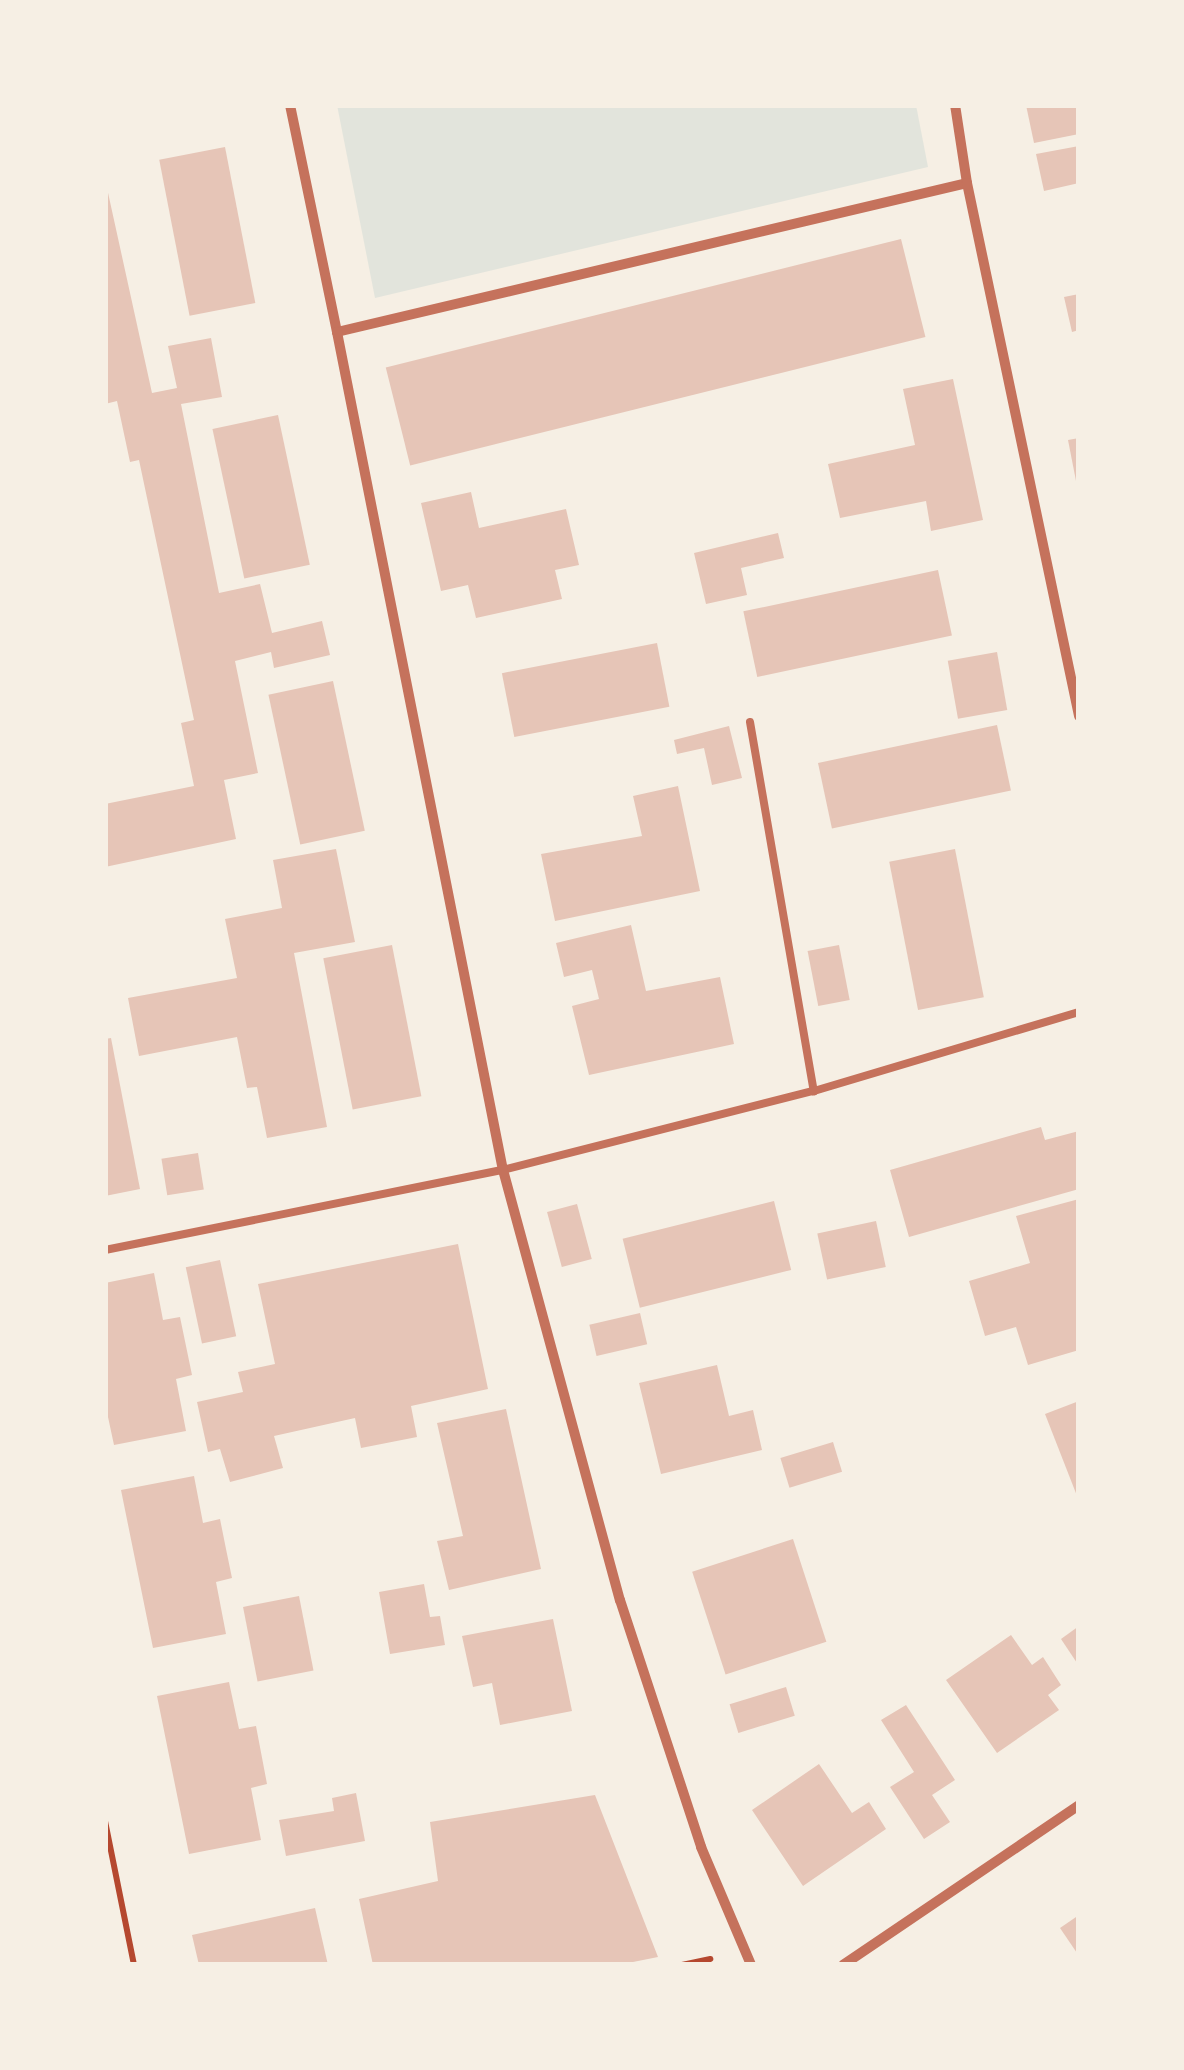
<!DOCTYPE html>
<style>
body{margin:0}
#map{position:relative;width:1184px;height:2070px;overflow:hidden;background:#f6efe4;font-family:"PT Sans",sans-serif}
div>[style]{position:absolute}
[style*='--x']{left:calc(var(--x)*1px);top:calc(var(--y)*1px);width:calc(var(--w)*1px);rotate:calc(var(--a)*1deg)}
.green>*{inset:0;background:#e2e4dc}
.building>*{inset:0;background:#e6c5b7;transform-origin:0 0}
.path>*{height:6px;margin:-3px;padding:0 3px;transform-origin:3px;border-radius:3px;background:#b5482f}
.service>*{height:8px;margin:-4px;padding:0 4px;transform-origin:4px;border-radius:4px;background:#c5725c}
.minor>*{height:10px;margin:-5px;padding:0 5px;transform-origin:5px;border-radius:5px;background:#c5725c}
span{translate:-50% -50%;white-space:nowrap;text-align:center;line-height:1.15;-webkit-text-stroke:10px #f6efe4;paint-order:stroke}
.frame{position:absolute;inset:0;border:108px solid #f6efe4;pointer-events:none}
</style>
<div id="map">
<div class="green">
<i style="clip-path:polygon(337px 105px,916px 105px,928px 167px,375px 298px)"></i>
</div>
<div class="building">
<i style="clip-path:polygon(1026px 105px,1079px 105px,1079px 134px,1034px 143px)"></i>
<i style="clip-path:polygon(1079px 146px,1079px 183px,1044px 191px,1036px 154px)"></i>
<i style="left:225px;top:147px;width:159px;height:67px;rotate:79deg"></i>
<i style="clip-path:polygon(105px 179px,152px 393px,177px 388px,168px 346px,211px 338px,222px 397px,181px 404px,219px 593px,260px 584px,272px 633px,322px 621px,330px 655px,274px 668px,271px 652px,235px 661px,258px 773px,224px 780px,236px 839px,105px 867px,105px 804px,194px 786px,181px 723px,194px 720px,139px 460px,130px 462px,117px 401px,105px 404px)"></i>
<i style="left:901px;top:239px;width:101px;height:531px;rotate:76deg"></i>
<i style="clip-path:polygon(1079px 294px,1079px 330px,1072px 332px,1064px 297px)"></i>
<i style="clip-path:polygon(953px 379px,983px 520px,931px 531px,926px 501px,840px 518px,828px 464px,915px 445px,903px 389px)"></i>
<i style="left:278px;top:415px;width:153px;height:67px;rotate:78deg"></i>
<i style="clip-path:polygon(1079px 438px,1079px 486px,1077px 486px,1068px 440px)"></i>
<i style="clip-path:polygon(471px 492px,479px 528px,566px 509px,579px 565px,555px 570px,562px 599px,476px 618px,468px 585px,441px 591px,421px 503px)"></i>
<i style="clip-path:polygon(778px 533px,784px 558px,741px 568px,747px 595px,706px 604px,694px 553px)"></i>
<i style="left:938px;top:570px;width:67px;height:199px;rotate:78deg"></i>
<i style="left:657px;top:643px;width:65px;height:158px;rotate:79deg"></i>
<i style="left:997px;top:652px;width:59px;height:50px;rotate:80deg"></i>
<i style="left:333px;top:681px;width:153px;height:66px;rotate:78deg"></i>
<i style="left:997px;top:725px;width:67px;height:183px;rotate:78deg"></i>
<i style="clip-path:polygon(729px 726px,742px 778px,712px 785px,704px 748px,677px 754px,674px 740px)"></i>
<i style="clip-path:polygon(678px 786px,700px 891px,555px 921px,541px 854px,642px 836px,633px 796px)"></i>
<i style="clip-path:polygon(336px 849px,355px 942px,294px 953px,327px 1127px,267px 1138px,257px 1087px,247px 1088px,237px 1037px,139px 1056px,128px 998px,237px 978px,225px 919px,282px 908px,273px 860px)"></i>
<i style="left:955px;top:849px;width:151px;height:67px;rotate:79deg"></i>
<i style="clip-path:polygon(631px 925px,646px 991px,720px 977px,734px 1044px,589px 1075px,572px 1006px,599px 999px,592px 970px,564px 977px,556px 943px)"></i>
<i style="left:392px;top:945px;width:154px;height:70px;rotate:79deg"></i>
<i style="left:839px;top:945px;width:56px;height:32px;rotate:79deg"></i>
<i style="clip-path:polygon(111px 1038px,140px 1189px,105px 1196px,105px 1039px)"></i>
<i style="clip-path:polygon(1041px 1127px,1045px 1140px,1079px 1131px,1079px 1189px,909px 1237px,890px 1170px)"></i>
<i style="left:198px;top:1153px;width:37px;height:37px;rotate:81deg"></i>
<i style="clip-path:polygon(1079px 1199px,1079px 1350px,1028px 1365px,1016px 1327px,985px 1336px,969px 1281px,1030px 1263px,1016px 1216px)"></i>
<i style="left:774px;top:1201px;width:71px;height:156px;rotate:76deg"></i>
<i style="left:577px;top:1204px;width:57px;height:31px;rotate:75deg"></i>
<i style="left:876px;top:1221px;width:47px;height:60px;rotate:78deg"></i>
<i style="clip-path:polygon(458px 1244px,488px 1389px,411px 1406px,417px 1437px,361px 1448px,355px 1418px,274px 1436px,283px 1468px,230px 1482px,220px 1449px,208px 1452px,197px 1402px,243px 1392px,238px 1372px,275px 1364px,258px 1284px)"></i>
<i style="left:220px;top:1260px;width:78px;height:35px;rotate:78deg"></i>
<i style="clip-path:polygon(154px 1273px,163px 1320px,180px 1317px,192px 1375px,176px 1379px,186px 1431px,114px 1445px,105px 1403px,105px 1283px)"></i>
<i style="left:640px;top:1313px;width:32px;height:52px;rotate:77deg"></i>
<i style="clip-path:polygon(717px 1365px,729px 1416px,753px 1410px,762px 1450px,661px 1474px,639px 1383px)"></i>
<i style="clip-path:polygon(1079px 1401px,1079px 1501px,1045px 1414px)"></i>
<i style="clip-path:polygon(506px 1409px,541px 1569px,449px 1590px,437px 1541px,463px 1536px,437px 1423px)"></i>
<i style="left:833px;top:1442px;width:31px;height:55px;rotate:73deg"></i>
<i style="clip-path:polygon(194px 1476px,203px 1523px,220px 1519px,226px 1549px,232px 1578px,216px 1582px,226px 1634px,153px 1648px,121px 1490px)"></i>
<i style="left:793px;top:1539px;width:108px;height:106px;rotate:72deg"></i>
<i style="clip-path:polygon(424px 1584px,430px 1617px,440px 1616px,445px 1645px,390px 1654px,379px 1592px)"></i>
<i style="left:299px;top:1596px;width:76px;height:57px;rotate:79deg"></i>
<i style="clip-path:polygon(553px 1619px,572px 1711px,500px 1725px,492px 1683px,473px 1687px,462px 1636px)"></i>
<i style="clip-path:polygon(1079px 1626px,1079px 1666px,1061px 1639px)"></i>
<i style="clip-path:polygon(1011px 1635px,1032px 1665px,1043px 1657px,1061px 1685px,1048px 1695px,1059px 1710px,997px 1753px,946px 1680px)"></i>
<i style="clip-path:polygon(229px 1682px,239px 1729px,256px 1726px,267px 1784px,251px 1788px,261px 1840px,189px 1854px,157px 1696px)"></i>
<i style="left:786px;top:1687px;width:30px;height:59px;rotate:73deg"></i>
<i style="clip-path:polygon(906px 1705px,955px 1780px,932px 1795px,950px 1822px,924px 1839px,890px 1787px,914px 1772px,881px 1720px)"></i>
<i style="clip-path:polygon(819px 1764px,852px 1813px,869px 1802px,886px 1829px,803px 1886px,752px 1810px)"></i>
<i style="clip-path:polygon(356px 1793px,365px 1841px,286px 1856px,279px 1820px,334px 1811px,332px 1798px)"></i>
<i style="clip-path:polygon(595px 1795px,658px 1957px,618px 1965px,373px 1965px,359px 1899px,438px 1881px,430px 1822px)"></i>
<i style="clip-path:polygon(315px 1908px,328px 1965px,199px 1965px,192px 1935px)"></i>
<i style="clip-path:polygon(1079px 1915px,1079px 1956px,1060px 1928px)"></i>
</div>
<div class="path">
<i style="--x:105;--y:1821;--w:147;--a:78.6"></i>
<i style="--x:682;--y:1965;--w:29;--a:-12"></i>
</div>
<div class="service">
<i style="--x:750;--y:722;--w:375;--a:80.2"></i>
<i style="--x:105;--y:1250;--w:406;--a:-11.4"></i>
<i style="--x:503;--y:1170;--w:321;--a:-14.3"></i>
<i style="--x:814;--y:1091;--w:277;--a:-16.6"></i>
</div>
<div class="minor">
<i style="--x:290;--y:105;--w:232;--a:78.3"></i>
<i style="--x:337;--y:332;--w:647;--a:-13.31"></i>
<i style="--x:967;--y:183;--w:79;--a:-98.7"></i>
<i style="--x:967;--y:183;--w:545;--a:78.13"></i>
<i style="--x:337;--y:332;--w:854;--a:78.8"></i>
<i style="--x:503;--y:1170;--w:446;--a:74.8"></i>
<i style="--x:620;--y:1600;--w:260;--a:71.8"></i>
<i style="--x:701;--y:1847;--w:128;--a:67"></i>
<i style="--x:843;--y:1965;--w:285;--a:-34.1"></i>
</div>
<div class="frame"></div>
</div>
